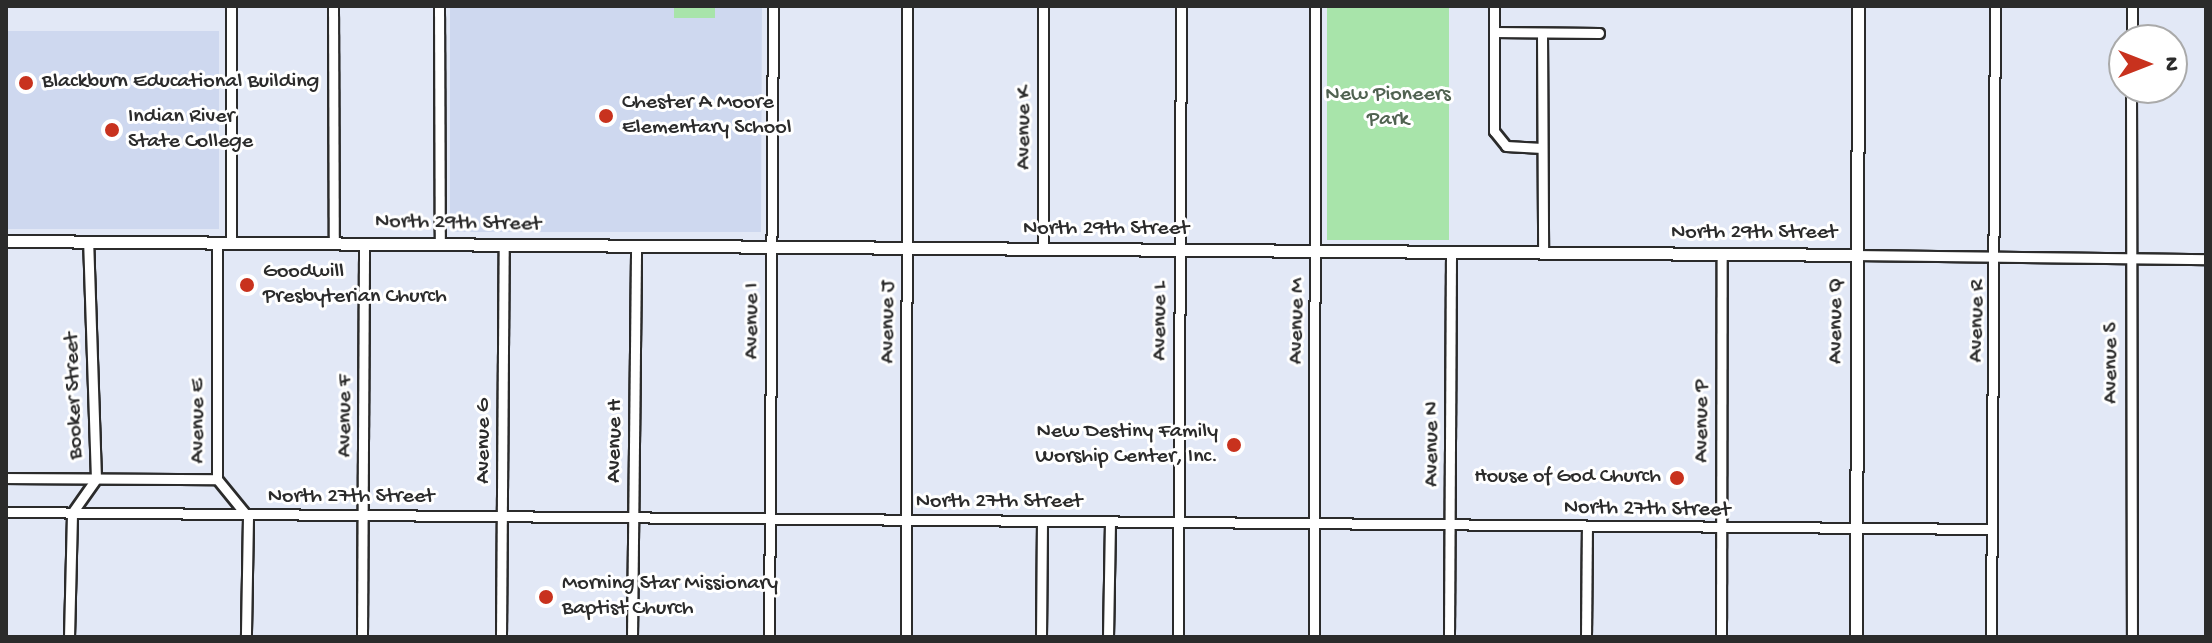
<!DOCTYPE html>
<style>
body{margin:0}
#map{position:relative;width:2212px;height:643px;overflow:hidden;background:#e2e8f6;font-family:"Gochi Hand",sans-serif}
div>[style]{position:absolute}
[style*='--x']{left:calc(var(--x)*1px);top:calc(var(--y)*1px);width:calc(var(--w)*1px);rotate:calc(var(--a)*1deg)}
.built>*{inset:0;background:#ced8ef;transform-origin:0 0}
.green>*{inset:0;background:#a8e4aa;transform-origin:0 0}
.roads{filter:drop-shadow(2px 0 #2b2b2b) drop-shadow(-2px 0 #2b2b2b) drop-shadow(0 2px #2b2b2b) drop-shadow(0 -2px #2b2b2b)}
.minor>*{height:9px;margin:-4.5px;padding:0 4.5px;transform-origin:4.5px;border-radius:4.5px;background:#fff}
.tertiary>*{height:11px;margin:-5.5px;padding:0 5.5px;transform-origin:5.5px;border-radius:5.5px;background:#fff}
.dots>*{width:22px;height:22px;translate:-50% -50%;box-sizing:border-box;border:4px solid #fff;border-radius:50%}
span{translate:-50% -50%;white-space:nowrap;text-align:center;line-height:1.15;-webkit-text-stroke:6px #fff;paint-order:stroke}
.poi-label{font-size:22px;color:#2b2b2b}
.left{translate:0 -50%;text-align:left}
.right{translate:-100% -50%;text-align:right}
.park-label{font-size:22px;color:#506251}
.street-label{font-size:22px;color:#2b2b2b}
.frame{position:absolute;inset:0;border:8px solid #2b2b2b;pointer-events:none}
.north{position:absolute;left:2108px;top:24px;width:80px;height:80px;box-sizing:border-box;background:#fff;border:2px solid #aaa;border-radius:50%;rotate:90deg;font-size:22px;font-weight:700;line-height:32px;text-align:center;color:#2b2b2b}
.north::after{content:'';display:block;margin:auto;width:28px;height:36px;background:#c8321e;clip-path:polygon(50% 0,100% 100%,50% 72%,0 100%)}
</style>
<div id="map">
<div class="built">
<i style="clip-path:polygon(450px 6px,762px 6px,761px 232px,455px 232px,450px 226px)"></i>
<i style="left:6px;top:31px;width:213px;height:198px"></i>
</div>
<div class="green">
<i style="left:674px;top:6px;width:41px;height:12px"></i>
<i style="left:1327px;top:6px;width:122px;height:234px"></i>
</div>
<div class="roads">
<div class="minor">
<i style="--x:333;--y:6;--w:236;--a:89.8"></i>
<i style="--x:439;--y:6;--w:238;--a:89.8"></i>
<i style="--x:1043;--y:6;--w:243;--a:90"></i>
<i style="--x:1494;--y:6;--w:125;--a:90"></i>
<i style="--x:1494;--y:131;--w:19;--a:51"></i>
<i style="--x:1506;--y:146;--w:36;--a:3"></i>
<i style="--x:1494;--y:32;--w:105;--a:0.5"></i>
<i style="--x:1542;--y:33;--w:220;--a:89.7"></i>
<i style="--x:2132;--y:40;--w:34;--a:-90"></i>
<i style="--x:2131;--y:88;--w:549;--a:89.9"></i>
<i style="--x:217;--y:242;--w:237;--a:90"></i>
<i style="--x:217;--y:479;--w:49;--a:50.8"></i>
<i style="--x:248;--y:517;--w:120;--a:91"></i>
<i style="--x:231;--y:242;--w:236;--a:-90"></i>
<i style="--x:1858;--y:255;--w:348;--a:0.7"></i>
<i style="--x:6;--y:478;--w:211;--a:0.3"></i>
<i style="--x:6;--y:512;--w:1985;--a:0.49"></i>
<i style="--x:69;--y:637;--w:124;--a:-88.6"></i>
<i style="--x:72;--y:513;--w:42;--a:-54.8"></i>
<i style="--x:96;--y:479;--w:238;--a:-91.9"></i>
<i style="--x:362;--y:637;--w:394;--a:-89.7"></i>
<i style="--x:501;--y:637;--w:392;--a:-89.6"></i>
<i style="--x:632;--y:637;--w:391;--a:-89.4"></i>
<i style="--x:769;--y:637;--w:631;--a:-89.64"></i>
<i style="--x:906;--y:637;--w:631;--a:-89.91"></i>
<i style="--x:1041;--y:637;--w:115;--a:-89.5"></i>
<i style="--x:1108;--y:637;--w:115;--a:-89"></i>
<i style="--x:1178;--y:637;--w:631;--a:-89.73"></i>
<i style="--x:1314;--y:637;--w:631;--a:-89.91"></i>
<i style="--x:1449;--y:637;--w:385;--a:-89.7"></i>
<i style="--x:1586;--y:637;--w:110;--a:-89.5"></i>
<i style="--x:1721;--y:637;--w:383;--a:-89.9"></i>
<i style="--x:1991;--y:637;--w:631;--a:-89.64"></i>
</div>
<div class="tertiary">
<i style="--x:6;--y:241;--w:1852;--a:0.43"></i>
<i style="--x:1856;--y:637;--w:631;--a:-89.82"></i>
</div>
</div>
<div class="dots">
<i style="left:26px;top:83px;background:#c8321e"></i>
<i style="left:606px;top:116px;background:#c8321e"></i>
<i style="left:112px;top:130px;background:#c8321e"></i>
<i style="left:247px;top:285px;background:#c8321e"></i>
<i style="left:1234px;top:445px;background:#c8321e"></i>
<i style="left:1677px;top:478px;background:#c8321e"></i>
<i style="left:546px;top:597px;background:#c8321e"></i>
</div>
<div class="poi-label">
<span class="left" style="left:42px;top:83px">Blackburn Educational Building</span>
<span class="left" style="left:622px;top:116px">Chester A Moore<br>Elementary School</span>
<span class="left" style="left:128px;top:130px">Indian River<br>State College</span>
<span class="left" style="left:263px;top:285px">Goodwill<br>Presbyterian Church</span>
<span class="right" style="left:1218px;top:445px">New Destiny Family<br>Worship Center, Inc.</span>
<span class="right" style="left:1661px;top:478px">House of God Church</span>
<span class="left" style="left:562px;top:597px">Morning Star Missionary<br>Baptist Church</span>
</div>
<div class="park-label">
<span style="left:1388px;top:108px">New Pioneers<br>Park</span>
</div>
<div class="street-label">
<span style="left:1025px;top:128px;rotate:-90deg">Avenue K</span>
<span style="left:458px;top:224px;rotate:1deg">North 29th Street</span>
<span style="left:1106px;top:230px">North 29th Street</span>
<span style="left:1754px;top:234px">North 29th Street</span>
<span style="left:753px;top:321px;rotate:-90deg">Avenue I</span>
<span style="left:1161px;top:321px;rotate:-90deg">Avenue L</span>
<span style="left:1298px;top:321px;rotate:-89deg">Avenue M</span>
<span style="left:1837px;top:321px;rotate:-90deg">Avenue Q</span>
<span style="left:1978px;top:321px;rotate:-89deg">Avenue R</span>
<span style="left:889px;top:322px;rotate:-90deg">Avenue J</span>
<span style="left:2112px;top:363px;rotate:-90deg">Avenue S</span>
<span style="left:75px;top:396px;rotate:-92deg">Booker Street</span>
<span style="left:346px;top:416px;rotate:-90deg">Avenue F</span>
<span style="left:199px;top:421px;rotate:-90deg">Avenue E</span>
<span style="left:1703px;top:421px;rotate:-90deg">Avenue P</span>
<span style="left:485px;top:441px;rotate:-90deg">Avenue G</span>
<span style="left:616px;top:441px;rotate:-89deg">Avenue H</span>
<span style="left:1433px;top:444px;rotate:-90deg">Avenue N</span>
<span style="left:351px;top:498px">North 27th Street</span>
<span style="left:999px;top:503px">North 27th Street</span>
<span style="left:1647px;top:510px;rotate:1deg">North 27th Street</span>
</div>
<div class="frame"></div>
<div class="north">N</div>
</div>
